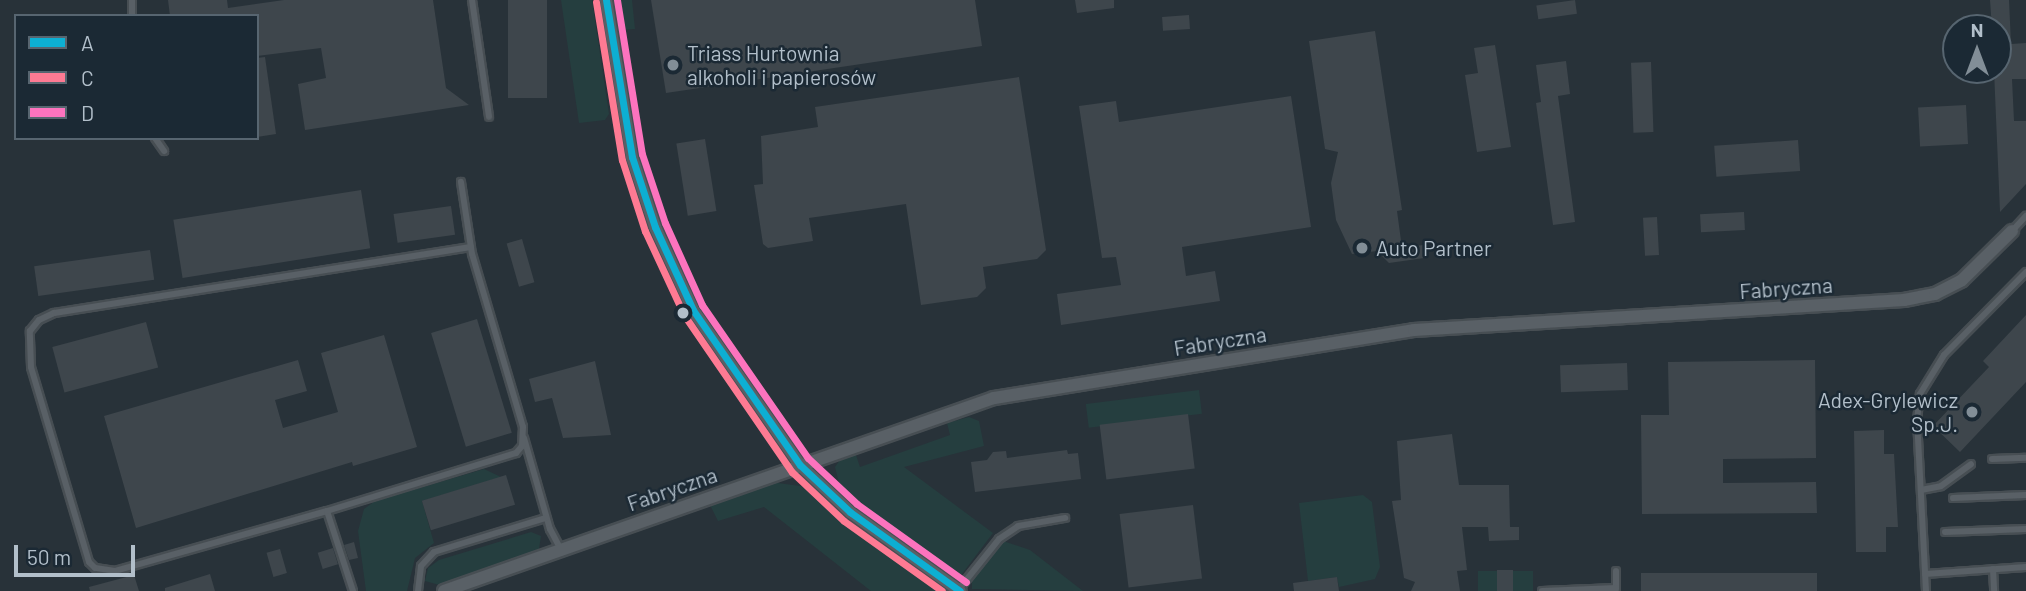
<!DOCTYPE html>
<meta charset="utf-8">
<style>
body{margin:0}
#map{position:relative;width:2026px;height:591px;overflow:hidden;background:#283239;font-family:Barlow,sans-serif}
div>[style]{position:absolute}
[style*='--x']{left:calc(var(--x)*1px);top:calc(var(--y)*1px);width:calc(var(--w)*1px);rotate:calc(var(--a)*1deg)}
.green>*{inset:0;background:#253e3f;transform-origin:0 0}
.building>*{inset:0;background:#3e464c;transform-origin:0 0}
.roads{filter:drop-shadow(2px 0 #474e53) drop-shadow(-2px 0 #474e53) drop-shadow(0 2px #474e53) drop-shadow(0 -2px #474e53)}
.service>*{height:6px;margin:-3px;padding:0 3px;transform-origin:3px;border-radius:3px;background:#596066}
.minor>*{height:12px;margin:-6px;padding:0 6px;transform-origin:6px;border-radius:6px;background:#596066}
.bus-1>*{height:7px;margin:-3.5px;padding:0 3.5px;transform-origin:3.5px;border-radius:3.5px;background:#0dafd3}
.bus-2>*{height:7px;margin:-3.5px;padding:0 3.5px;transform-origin:3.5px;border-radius:3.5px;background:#fe7a93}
.bus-3>*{height:7px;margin:-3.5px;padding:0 3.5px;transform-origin:3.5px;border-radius:3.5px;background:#fc73be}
.dots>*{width:19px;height:19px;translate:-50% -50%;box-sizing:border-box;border:4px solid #1b2934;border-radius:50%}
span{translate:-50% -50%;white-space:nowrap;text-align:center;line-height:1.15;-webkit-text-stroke:5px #1b2934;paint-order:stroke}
.poi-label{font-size:21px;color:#b2bfca}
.left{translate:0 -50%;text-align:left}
.right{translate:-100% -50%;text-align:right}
.street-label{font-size:21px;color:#b2bfca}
.legend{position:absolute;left:14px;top:14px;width:245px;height:126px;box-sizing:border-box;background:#1b2934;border:2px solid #576570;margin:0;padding:9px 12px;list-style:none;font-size:21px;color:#b2bfca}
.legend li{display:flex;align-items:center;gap:14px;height:35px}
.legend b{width:35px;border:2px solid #576570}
.north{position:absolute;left:1942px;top:14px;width:70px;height:70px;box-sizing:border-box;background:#1b2934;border:2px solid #576570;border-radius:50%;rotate:0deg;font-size:19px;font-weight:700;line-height:28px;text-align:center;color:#b2bfca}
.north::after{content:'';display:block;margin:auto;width:24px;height:32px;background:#828e97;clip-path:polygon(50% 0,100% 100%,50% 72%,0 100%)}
.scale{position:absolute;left:14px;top:545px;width:121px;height:32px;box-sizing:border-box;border:4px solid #b2bfca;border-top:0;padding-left:9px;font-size:21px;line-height:24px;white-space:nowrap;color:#b2bfca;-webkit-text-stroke:5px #1b2934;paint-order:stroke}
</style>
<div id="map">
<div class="green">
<i style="clip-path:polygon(561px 0,592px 0,609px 114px,605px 120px,579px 123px)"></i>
<i style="clip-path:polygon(614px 0,632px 0,635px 29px,619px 30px)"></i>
<i style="left:1199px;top:390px;width:24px;height:114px;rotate:83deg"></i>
<i style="clip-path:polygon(969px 417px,979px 421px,984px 446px,904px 467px,993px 533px,962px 574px,951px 576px,841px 491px,835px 467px,842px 457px,855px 452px,860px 467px,950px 435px,947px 423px)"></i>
<i style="clip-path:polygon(484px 469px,501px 477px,422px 501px,434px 543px,415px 558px,407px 591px,366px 591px,358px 531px,364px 509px,375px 501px)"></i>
<i style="clip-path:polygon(770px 482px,808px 487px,938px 591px,871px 591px,764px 507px,718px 521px,710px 505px)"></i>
<i style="clip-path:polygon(1363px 495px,1372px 502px,1380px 567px,1375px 579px,1339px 587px,1337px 577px,1308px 581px,1299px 503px)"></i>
<i style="clip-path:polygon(531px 532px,541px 536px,539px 549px,443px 586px,425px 581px,428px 568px,439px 560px)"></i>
<i style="clip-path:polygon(1003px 541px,1030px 550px,1083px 591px,972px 589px,972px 581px)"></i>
<i style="left:1533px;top:571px;width:20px;height:55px;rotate:90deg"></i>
</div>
<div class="building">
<i style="clip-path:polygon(168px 0,227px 0,228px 8px,284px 0,433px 0,446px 88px,469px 105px,305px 130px,298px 84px,326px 78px,321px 48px,257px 56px,257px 16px,170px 16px)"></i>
<i style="left:508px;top:0;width:39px;height:98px"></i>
<i style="clip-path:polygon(651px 0,975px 0,982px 46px,666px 93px)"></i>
<i style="clip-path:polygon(1075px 0,1114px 0,1114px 8px,1077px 13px)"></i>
<i style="left:1575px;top:0;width:14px;height:39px;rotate:82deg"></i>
<i style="clip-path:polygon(1990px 0,2009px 0,2011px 44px,2026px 43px,2026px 79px,2012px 79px,2014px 121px,2026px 121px,2026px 184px,2000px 212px,1994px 70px,1998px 70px,1998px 28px,1992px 28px)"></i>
<i style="left:1189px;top:15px;width:14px;height:27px;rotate:86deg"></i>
<i style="clip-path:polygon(1375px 31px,1402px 210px,1397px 211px,1402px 248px,1423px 245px,1424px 258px,1389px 263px,1377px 251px,1352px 254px,1336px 220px,1331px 183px,1338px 152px,1325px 149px,1309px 41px)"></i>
<i style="clip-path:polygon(1495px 45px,1511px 147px,1477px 152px,1465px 75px,1478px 73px,1474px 48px)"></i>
<i style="clip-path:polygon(265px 57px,276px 134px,257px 137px,257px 58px)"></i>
<i style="clip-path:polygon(1566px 61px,1570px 94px,1558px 96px,1575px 222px,1553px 225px,1536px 103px,1541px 102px,1536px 65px)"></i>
<i style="left:1651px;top:62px;width:70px;height:20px;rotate:88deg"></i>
<i style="clip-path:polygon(1019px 77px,1046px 250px,1037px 259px,983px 267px,986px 288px,977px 297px,921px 305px,906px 204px,809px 218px,813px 241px,768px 248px,763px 244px,754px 185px,763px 184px,761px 136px,818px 127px,815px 107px)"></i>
<i style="clip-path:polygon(1291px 96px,1311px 227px,1182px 247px,1186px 276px,1215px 271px,1220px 301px,1061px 325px,1057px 294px,1121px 285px,1116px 257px,1102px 258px,1079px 106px,1116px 101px,1119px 122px)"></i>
<i style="left:1966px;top:105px;width:39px;height:48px;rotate:87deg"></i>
<i style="left:705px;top:139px;width:73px;height:29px;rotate:81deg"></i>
<i style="left:1798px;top:140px;width:31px;height:84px;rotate:86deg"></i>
<i style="left:361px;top:190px;width:59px;height:190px;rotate:81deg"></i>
<i style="left:451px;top:206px;width:29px;height:58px;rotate:82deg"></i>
<i style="left:1744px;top:212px;width:18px;height:44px;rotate:87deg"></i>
<i style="left:1657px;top:217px;width:38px;height:14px;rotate:87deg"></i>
<i style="left:522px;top:239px;width:45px;height:16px;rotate:74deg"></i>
<i style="left:150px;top:250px;width:30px;height:117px;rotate:82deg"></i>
<i style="clip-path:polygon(2026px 315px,2026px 382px,1960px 452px,1933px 426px,1989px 367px,1983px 361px)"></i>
<i style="left:477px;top:319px;width:119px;height:48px;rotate:73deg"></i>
<i style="left:146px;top:322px;width:47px;height:97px;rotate:75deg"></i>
<i style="clip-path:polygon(384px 335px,417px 447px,353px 466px,352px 462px,136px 528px,104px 416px,298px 360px,307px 391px,275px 400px,283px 428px,338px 412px,321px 353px)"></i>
<i style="clip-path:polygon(1815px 360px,1816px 458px,1723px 459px,1723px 483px,1816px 482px,1817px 513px,1642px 514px,1641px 415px,1669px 415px,1668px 362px)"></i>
<i style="clip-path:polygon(595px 361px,611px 435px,563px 438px,552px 398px,535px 402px,529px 379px)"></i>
<i style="left:1627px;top:363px;width:27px;height:67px;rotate:88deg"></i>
<i style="left:1188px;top:414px;width:55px;height:89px;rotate:83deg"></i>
<i style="clip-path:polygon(1884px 430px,1884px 454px,1894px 454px,1898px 527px,1886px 527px,1886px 552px,1856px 552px,1854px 431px)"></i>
<i style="clip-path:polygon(1452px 434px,1459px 485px,1509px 485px,1510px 527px,1519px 527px,1519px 540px,1489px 541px,1488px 527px,1462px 527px,1467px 570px,1457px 571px,1460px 591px,1411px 591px,1415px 582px,1404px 578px,1392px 501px,1401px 500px,1397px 441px)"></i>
<i style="clip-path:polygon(1067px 450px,1068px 454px,1078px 453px,1081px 479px,975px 492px,971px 462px,987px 460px,993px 452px,1006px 451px,1007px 458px)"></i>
<i style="left:506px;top:475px;width:31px;height:88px;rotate:73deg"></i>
<i style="left:1193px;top:505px;width:74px;height:74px;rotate:83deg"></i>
<i style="clip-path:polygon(354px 542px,358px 558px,349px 560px,344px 545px)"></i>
<i style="left:333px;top:548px;width:17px;height:16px;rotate:73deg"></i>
<i style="left:280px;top:549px;width:25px;height:14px;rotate:74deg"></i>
<i style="left:1497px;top:570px;width:16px;height:21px"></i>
<i style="left:1817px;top:573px;width:18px;height:176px;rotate:90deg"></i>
<i style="clip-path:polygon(210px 574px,215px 591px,165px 591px,165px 588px)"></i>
<i style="clip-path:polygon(134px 575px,139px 591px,90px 591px,89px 587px)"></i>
<i style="clip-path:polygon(1337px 577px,1339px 591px,1294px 591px,1293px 583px)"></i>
</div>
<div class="roads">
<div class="service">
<i style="--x:472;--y:0;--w:118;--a:81.7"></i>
<i style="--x:132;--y:16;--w:16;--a:-90"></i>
<i style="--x:155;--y:138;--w:16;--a:55"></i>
<i style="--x:2012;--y:231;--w:21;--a:-47"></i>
<i style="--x:524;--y:438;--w:95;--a:74.1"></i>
<i style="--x:550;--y:529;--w:21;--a:62"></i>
<i style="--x:1992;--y:459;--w:34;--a:-2"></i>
<i style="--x:1921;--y:490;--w:20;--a:-11"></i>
<i style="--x:1941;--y:486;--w:37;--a:-36"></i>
<i style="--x:1953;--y:498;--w:73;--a:-2.4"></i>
<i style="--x:327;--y:511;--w:220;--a:164.2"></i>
<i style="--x:115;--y:571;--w:20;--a:-171"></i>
<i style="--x:95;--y:568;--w:8;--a:-135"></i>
<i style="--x:89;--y:562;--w:203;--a:-106.6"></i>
<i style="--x:31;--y:367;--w:36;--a:-92"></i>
<i style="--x:30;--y:331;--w:14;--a:-51"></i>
<i style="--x:39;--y:320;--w:17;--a:-25"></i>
<i style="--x:54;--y:313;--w:422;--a:-9"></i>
<i style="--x:1945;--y:532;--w:81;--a:-2.1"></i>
<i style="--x:1993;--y:569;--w:22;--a:87"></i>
<i style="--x:1616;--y:571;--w:18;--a:90"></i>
<i style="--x:1925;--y:574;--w:101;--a:-4"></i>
<i style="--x:959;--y:589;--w:64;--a:-51.3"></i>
<i style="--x:999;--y:539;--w:23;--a:-34"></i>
<i style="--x:1018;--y:526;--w:48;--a:-9.7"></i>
<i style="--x:353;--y:591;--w:84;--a:-108"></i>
<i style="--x:327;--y:511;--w:198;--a:-17.1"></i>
<i style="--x:516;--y:453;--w:9;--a:-49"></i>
<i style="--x:522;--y:446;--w:19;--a:-87"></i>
<i style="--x:523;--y:427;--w:180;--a:-106.4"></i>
<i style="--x:472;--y:254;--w:73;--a:-98.7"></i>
<i style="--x:418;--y:591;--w:25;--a:-83"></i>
<i style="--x:421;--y:566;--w:19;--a:-47"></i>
<i style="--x:434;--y:552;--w:117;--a:-16.9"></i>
<i style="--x:1542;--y:591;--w:74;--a:-2.3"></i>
<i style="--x:1926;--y:591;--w:170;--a:-93"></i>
<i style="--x:1917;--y:421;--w:27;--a:-84"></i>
<i style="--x:1920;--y:394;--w:46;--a:-58.4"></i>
<i style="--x:1944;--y:355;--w:117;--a:-45.3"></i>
</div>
<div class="minor">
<i style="--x:606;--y:0;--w:159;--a:80.6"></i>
<i style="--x:632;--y:157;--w:74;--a:71.8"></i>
<i style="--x:655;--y:227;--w:91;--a:65.4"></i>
<i style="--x:693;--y:310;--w:188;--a:55.4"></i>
<i style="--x:800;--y:465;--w:69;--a:43.2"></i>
<i style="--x:850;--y:512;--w:135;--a:35.7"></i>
<i style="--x:444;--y:591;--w:583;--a:-19.34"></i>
<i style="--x:994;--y:398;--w:425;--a:-9.2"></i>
<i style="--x:1414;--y:330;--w:491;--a:-3.5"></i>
<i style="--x:1904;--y:300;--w:32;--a:-11"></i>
<i style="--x:1935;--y:294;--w:30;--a:-27"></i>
<i style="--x:1962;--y:280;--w:70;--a:-44.4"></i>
</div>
</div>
<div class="bus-1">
<i style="--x:606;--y:0;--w:159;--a:80.6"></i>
<i style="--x:632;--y:157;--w:74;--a:71.8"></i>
<i style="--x:655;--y:227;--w:91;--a:65.4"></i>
<i style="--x:693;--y:310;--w:188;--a:55.4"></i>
<i style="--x:800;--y:465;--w:69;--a:43.2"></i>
<i style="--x:850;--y:512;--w:135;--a:35.7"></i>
</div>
<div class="bus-2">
<i style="--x:596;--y:2;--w:160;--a:80.7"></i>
<i style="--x:622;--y:160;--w:75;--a:72.1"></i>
<i style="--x:645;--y:231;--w:93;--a:65.1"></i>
<i style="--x:684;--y:315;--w:191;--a:55.5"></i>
<i style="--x:792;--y:472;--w:71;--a:43.3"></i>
<i style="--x:844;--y:521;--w:120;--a:35.5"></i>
</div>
<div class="bus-3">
<i style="--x:617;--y:0;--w:156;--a:80.8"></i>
<i style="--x:642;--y:154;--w:73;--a:71.6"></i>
<i style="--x:665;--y:223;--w:90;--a:65.7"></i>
<i style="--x:702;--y:305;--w:186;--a:55.3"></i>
<i style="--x:808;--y:458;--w:67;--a:43.2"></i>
<i style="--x:857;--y:504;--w:134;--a:35.6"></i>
</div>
<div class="dots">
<i style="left:673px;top:65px;background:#828e97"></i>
<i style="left:1362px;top:248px;background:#828e97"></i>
<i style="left:683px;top:313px;background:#b2bfca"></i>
<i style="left:1972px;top:412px;background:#828e97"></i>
</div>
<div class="poi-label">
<span class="left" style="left:687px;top:65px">Triass Hurtownia<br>alkoholi i papierosów</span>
<span class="left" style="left:1376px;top:248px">Auto Partner</span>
<span class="right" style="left:1958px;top:412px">Adex-Grylewicz<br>Sp.J.</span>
</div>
<div class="street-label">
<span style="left:1786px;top:288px;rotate:-4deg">Fabryczna</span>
<span style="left:1220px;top:341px;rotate:-9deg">Fabryczna</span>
<span style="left:672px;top:489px;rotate:-19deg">Fabryczna</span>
</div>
<ul class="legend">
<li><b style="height:9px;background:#0dafd3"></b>A</li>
<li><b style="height:9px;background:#fe7a93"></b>C</li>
<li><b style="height:9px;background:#fc73be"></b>D</li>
</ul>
<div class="north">N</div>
<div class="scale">50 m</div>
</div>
